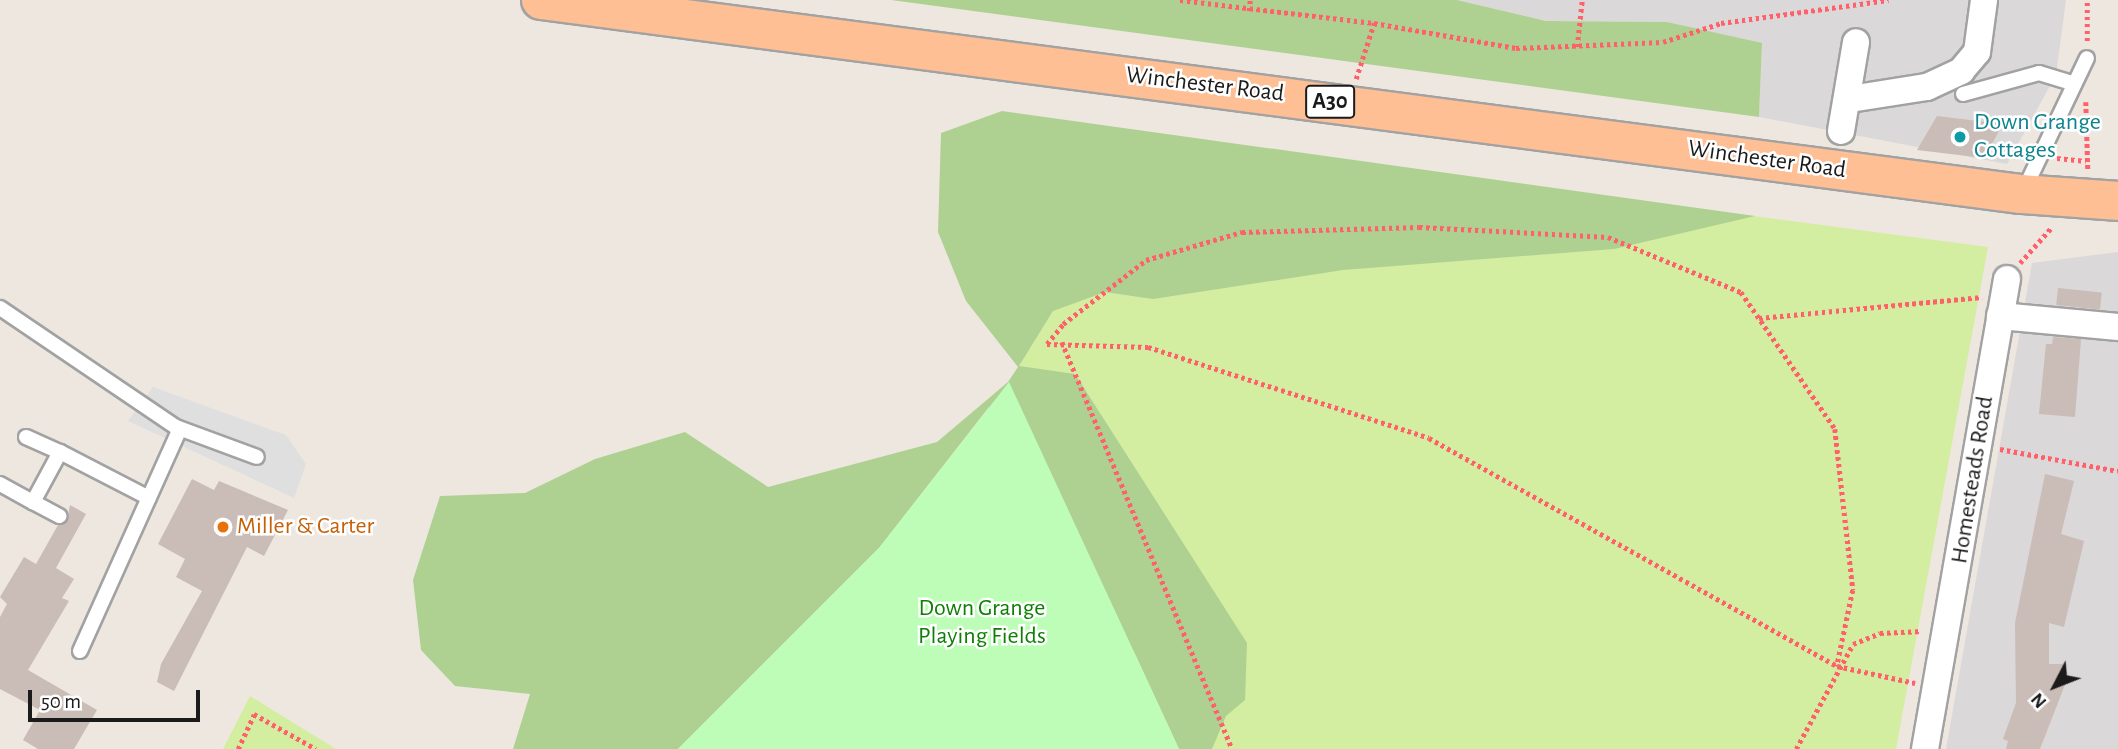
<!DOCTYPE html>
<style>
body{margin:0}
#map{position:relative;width:2118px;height:749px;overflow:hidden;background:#eee7e0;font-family:"Alegreya Sans",sans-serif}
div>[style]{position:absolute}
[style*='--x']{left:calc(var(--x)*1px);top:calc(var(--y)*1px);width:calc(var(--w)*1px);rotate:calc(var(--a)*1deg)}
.residential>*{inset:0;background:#dad8d8}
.grass>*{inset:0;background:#d3eda1}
.forest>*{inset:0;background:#aed191}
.park>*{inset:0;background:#bdfdb8}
.parking>*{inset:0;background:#dfdfdf}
.building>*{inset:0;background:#cabcb6;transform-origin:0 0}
.path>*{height:4.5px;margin-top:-2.25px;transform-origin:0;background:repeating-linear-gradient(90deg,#ff6069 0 3.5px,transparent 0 7px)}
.roads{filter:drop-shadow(2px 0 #a2a2a2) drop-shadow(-2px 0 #a2a2a2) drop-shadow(0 2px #a2a2a2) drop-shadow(0 -2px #a2a2a2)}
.service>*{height:14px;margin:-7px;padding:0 7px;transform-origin:7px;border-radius:7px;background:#fff}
.minor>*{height:26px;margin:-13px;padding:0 13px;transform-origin:13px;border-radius:13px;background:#fff}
.primary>*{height:38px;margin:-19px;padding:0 19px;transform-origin:19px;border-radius:19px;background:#ffbf94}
.dots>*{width:19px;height:19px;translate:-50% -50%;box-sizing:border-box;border:4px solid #fff;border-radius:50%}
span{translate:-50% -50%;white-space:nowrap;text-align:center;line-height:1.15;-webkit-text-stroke:5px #fff;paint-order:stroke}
.shield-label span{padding:2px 5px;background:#fff;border:2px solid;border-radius:5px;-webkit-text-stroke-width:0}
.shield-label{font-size:23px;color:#1b1b1b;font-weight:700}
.street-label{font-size:24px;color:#1b1b1b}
.culture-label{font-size:24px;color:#0d838f}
.left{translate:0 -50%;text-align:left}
.food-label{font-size:24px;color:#c56008}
.park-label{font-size:24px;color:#0d7f03}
.north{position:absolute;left:2020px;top:651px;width:70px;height:70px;-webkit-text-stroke:5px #fff;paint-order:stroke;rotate:228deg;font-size:19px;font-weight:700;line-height:28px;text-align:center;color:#1b1b1b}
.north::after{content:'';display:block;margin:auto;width:24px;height:32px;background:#1b1b1b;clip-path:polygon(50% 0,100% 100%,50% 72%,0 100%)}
.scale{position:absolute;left:28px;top:690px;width:172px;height:32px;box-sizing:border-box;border:4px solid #1b1b1b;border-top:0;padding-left:9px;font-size:21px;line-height:24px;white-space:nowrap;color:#1b1b1b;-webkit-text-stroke:5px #fff;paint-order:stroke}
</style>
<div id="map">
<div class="residential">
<i style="clip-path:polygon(1457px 0,2066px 0,2056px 75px,2007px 164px,1759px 117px,1762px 44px,1667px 22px,1546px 21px)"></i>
<i style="clip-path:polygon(2118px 252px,2118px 749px,1946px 749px,2032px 263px)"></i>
</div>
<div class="grass">
<i style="clip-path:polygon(1233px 147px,1988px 247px,1896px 749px,1179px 749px,1009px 382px,1053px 311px)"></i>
<i style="clip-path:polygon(250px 696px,336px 749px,223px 749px)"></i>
</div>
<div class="forest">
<i style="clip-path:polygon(891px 0,1457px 0,1546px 21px,1667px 22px,1762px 43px,1759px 117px)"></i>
<i style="clip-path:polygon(1002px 111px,1755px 216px,1614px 249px,1343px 270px,1153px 299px,1105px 292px,1053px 311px,1019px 366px,1075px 374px,1247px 643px,1245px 700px,1226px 716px,1212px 749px,1179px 749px,1136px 656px,989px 407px,879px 548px,678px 749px,513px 749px,530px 694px,455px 686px,421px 650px,413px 580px,440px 496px,525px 493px,595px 459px,685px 432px,768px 487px,937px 442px,1008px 382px,1018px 367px,966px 301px,938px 232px,941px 133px)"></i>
</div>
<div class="park">
<i style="clip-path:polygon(1009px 382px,1179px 749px,678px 749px,879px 548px)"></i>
</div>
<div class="parking">
<i style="clip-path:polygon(153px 387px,286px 435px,306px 464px,294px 498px,128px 421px)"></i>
</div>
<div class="building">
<i style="clip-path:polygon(1937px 116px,2003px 124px,1984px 158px,1917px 150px)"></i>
<i style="left:2058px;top:288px;width:44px;height:17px;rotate:6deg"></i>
<i style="clip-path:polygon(2053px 337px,2081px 339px,2075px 417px,2039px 414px,2046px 344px,2052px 344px)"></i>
<i style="clip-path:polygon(2045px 474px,2074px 481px,2061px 534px,2084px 541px,2064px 627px,2049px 623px,2049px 664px,2066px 664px,2066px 682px,2040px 749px,2006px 749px,2008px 741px,2003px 739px,2016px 703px,2015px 623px)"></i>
<i style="clip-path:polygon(192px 479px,214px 490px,219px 481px,288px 510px,264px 556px,247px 547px,174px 691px,157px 682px,161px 664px,202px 591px,176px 577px,185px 559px,158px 544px)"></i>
<i style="clip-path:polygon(70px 505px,86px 514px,56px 568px,74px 579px,62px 598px,69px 601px,28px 670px,97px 710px,74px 749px,38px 749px,23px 740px,40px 710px,0 689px,0 617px,7px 604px,0 597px,24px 557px,36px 564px,58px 525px,67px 521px)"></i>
</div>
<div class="path">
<i style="--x:1180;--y:0;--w:195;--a:6.8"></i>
<i style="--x:1374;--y:23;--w:144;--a:10"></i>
<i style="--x:1516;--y:48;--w:147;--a:-2.3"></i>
<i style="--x:1663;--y:42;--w:61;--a:-18.1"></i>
<i style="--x:1721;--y:23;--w:169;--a:-7.8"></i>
<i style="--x:1249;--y:11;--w:11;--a:-85"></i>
<i style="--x:2087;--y:41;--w:41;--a:-90"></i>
<i style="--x:1577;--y:47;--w:47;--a:-83.9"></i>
<i style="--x:1356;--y:79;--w:59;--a:-72.2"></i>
<i style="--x:2086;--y:102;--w:67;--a:88.3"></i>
<i style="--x:2057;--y:158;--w:29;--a:6"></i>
<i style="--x:2020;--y:263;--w:48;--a:-48.4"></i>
<i style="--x:1759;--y:318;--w:224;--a:-5.4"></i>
<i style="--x:1062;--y:342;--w:441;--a:67.3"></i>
<i style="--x:1047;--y:344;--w:26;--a:-51"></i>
<i style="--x:1063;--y:324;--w:105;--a:-37.6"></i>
<i style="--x:1146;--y:260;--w:100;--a:-16.3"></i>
<i style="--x:1242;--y:232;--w:177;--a:-1.6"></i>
<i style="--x:1419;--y:227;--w:189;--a:3"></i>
<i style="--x:1608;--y:237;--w:144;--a:22.5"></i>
<i style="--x:1741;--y:292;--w:166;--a:55.5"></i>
<i style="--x:1835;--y:429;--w:162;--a:83.6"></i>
<i style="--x:1853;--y:590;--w:78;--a:101.9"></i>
<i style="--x:1047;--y:344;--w:101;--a:1.7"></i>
<i style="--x:1148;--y:347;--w:295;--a:17.9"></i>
<i style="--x:1429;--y:438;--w:467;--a:29.2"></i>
<i style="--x:1837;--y:666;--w:80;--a:12.3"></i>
<i style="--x:2000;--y:449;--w:120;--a:10.6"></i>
<i style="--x:238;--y:749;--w:38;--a:-65"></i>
<i style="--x:254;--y:714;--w:71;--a:29.4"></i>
<i style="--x:1796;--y:749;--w:119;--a:-61.5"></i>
<i style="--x:1853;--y:644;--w:29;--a:-22"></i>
<i style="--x:1880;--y:633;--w:42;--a:-2.7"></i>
</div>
<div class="roads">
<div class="service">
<i style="--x:1963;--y:94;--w:79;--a:-15.4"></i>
<i style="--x:2039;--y:73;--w:37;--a:17"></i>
<i style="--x:2024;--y:190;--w:146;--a:-64.5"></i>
<i style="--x:0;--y:308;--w:212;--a:34.1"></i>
<i style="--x:176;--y:427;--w:86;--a:20.3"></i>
<i style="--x:26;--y:437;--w:37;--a:24"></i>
<i style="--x:0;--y:484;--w:38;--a:29"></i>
<i style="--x:33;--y:502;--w:57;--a:-61.6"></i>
<i style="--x:60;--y:452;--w:100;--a:27.3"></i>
<i style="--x:33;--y:502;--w:30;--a:28"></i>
<i style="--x:80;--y:651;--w:243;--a:-65.8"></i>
</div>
<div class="minor">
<i style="--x:1850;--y:99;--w:78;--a:-8.9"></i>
<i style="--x:1927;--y:87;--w:38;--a:-25"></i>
<i style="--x:1961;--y:71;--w:25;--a:-50"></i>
<i style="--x:1977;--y:52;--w:52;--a:-82.3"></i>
<i style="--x:1841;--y:131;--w:90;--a:-80.4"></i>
<i style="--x:2000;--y:316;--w:119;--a:5.3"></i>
<i style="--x:1925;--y:749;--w:477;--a:-80.1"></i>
</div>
<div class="primary">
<i style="--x:541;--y:0;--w:1493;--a:7.47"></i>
<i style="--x:2021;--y:194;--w:97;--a:4.1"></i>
</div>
</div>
<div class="dots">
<i style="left:1960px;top:137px;background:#0f9aa8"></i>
<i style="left:223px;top:527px;background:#e8710a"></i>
</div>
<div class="shield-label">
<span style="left:1330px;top:102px">A30</span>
</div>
<div class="street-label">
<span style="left:1205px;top:85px;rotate:7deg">Winchester Road</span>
<span style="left:1767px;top:160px;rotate:8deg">Winchester Road</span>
<span style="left:1973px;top:480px;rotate:-81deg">Homesteads Road</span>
</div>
<div class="culture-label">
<span class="left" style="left:1974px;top:137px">Down Grange<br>Cottages</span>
</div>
<div class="food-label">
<span class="left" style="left:237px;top:527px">Miller &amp; Carter</span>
</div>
<div class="park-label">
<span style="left:982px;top:623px">Down Grange<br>Playing Fields</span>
</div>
<div class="north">N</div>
<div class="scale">50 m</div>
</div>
